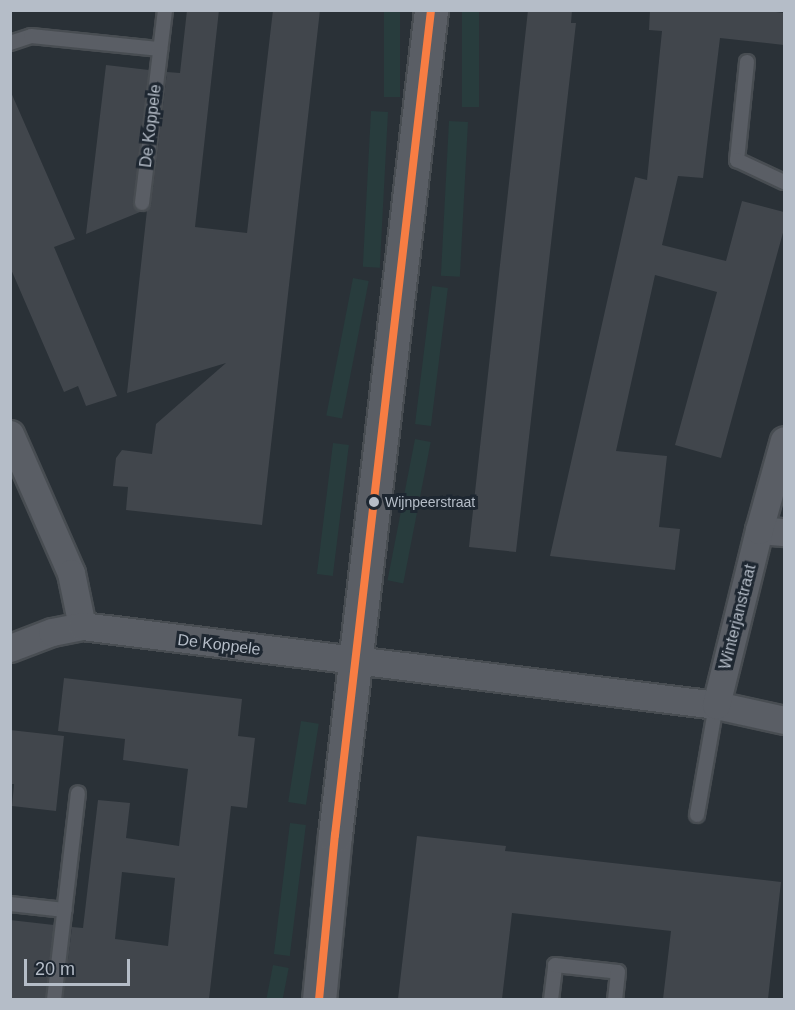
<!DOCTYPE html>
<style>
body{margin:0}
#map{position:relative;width:795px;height:1010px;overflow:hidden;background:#2a3137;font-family:Arial,sans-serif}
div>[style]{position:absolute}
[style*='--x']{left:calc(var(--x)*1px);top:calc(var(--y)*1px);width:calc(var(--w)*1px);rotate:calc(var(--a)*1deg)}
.green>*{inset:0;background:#283c3d;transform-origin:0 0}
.building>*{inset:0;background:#41464c}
.roads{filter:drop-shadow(2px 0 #484d52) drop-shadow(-2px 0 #484d52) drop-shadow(0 2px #484d52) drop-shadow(0 -2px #484d52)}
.service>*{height:14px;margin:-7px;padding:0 7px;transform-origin:7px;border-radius:7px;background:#5a5e65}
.minor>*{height:27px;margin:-13.5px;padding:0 13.5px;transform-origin:13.5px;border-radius:13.5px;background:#5a5e65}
.tertiary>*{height:33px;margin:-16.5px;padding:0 16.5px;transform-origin:16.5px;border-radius:16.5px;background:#5a5e65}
.bus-1>*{height:8px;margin:-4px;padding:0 4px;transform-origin:4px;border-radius:4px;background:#f77d43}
.dots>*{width:16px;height:16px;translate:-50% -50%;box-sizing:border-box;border:3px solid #1e2731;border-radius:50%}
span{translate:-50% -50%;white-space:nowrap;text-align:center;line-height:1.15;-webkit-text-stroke:6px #1e2731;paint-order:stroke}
.bus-label{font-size:14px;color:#b5bdc8}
.left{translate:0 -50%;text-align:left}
.street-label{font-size:16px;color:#b5bdc8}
.frame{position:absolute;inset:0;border:12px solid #b5bdc8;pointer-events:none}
.scale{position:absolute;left:24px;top:959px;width:106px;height:27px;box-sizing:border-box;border:3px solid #b5bdc8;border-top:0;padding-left:8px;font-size:18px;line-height:21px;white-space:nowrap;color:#b5bdc8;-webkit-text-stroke:4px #1e2731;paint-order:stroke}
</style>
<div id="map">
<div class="green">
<i style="left:384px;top:11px;width:16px;height:86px"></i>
<i style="left:462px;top:11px;width:17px;height:96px"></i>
<i style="left:371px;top:111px;width:17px;height:156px;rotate:3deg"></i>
<i style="left:449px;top:121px;width:19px;height:155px;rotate:3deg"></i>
<i style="left:353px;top:278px;width:16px;height:140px;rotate:11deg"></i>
<i style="left:432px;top:286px;width:16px;height:139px;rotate:7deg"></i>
<i style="left:415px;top:439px;width:16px;height:144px;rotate:11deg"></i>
<i style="left:333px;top:443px;width:16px;height:132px;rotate:7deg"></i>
<i style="left:301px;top:721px;width:18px;height:82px;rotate:9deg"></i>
<i style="left:290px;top:823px;width:16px;height:132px;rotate:7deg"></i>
<i style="left:273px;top:965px;width:16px;height:34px;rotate:11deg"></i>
</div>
<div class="building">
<i style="clip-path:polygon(187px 10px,219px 10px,195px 227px,247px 233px,273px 10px,320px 10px,262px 525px,126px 510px,128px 487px,113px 486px,116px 458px,122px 450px,152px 454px,156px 424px,226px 363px,127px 393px,147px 210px,151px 204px,167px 72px,180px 73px)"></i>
<i style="clip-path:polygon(528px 10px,572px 10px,571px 23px,576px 23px,516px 552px,469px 547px)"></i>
<i style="clip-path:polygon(650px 10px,761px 10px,784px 13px,784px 45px,720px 38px,703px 178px,678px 176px,662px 245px,726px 261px,742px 201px,784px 212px,784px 229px,721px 458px,675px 445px,717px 292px,655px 275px,616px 451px,667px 456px,659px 527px,680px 529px,675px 570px,550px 556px,635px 177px,647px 180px,662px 31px,649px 30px)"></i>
<i style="clip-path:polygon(106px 65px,149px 70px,133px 202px,134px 207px,140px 212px,86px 234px)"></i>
<i style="clip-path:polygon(10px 90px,75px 239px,54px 247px,117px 396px,86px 406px,78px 386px,64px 392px,10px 267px)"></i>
<i style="clip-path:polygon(evenodd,64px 678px,242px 699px,238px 736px,255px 738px,247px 808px,231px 806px,209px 999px,63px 999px,72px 927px,83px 928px,98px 800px,130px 803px,126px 838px,179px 846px,188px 769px,123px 760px,125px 739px,58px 731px,64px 678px,122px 872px,175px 878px,168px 946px,115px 939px,122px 872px)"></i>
<i style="clip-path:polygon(10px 730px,64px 736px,56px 811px,12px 806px,14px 784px,10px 784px)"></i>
<i style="clip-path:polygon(417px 836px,506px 846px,505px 851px,781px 882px,768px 999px,663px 999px,671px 931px,512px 913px,502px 999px,398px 999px)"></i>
<i style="clip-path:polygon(10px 920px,54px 925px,45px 999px,10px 999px)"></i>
</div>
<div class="roads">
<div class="service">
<i style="--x:10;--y:43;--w:22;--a:-18"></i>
<i style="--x:31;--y:36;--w:130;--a:5.8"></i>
<i style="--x:747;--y:62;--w:99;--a:95.8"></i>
<i style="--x:737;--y:160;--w:52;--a:25.1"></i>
<i style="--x:142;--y:203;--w:194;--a:-83.2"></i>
<i style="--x:697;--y:815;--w:112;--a:-80.2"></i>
<i style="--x:10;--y:904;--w:55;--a:6.2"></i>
<i style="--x:54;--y:1000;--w:208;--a:-83.4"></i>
<i style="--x:551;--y:1000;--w:35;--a:-83"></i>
<i style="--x:555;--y:965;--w:63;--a:6.3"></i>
<i style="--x:618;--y:972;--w:28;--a:96"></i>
</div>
<div class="minor">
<i style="--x:10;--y:434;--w:152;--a:66.3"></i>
<i style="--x:71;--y:573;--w:54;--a:78.3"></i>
<i style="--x:759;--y:530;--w:25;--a:5"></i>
<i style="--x:10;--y:648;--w:45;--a:-20.9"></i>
<i style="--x:52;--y:632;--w:31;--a:-11"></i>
<i style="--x:82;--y:626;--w:639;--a:7.1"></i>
<i style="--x:716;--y:705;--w:70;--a:12.4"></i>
<i style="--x:716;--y:705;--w:180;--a:-76.2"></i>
<i style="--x:759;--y:530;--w:93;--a:-74.5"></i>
</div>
<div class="tertiary">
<i style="--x:319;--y:1000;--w:166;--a:-84.5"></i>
<i style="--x:335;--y:835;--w:831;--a:-83.36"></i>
</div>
</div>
<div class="bus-1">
<i style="--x:319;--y:1000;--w:166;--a:-84.5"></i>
<i style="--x:335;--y:835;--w:831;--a:-83.36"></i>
</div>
<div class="dots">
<i style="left:374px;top:502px;background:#b5bdc8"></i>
</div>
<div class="bus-label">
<span class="left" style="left:385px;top:502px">Wijnpeerstraat</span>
</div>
<div class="street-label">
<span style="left:151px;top:126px;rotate:-83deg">De Koppele</span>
<span style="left:738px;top:617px;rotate:-76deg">Winterjanstraat</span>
<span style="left:219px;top:645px;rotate:7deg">De Koppele</span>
</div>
<div class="frame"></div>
<div class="scale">20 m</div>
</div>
